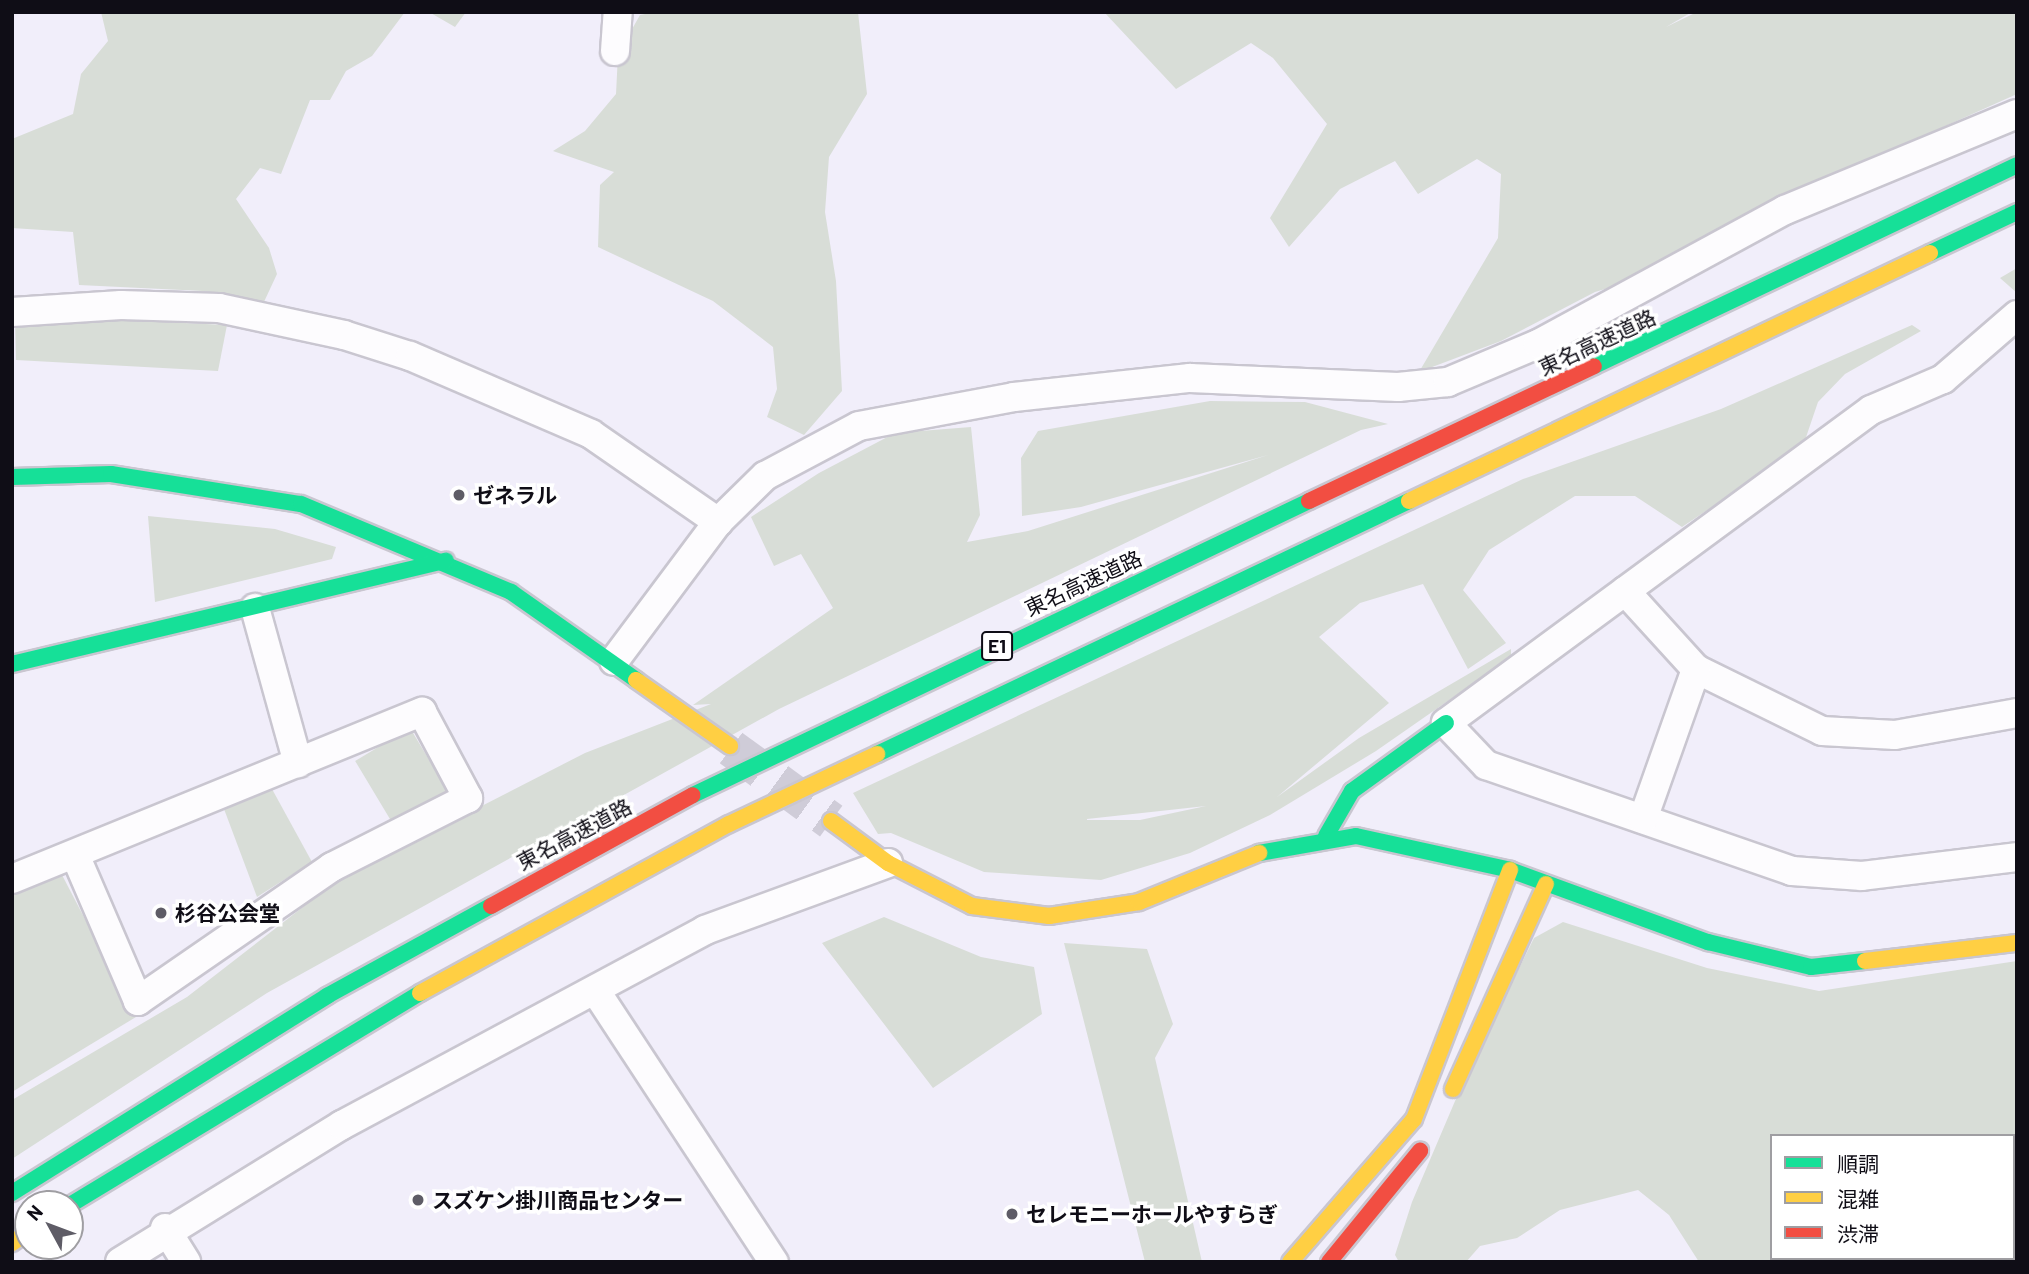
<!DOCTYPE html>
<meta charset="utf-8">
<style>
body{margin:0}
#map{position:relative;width:2029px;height:1274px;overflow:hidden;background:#f1eefa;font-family:Barlow,"Noto Sans JP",sans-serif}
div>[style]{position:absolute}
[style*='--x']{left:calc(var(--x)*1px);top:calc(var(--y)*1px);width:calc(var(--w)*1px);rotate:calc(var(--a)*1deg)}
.green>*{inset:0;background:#d8ddd7;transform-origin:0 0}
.secondary-tunnel>*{height:38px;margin-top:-19px;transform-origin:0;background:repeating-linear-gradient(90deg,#cfccd8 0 38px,transparent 0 57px)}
.roads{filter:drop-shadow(2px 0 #c9c6d0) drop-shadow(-2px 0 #c9c6d0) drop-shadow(0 2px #c9c6d0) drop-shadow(0 -2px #c9c6d0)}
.street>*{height:28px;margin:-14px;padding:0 14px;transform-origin:14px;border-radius:14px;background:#fdfcfe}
.fast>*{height:16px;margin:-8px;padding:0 8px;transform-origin:8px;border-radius:8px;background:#16e098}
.slow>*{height:16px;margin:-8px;padding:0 8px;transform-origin:8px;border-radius:8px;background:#ffcf43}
.jam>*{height:16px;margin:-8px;padding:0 8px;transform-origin:8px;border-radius:8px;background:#f24e42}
.dots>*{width:19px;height:19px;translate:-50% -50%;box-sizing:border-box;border:4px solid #fff;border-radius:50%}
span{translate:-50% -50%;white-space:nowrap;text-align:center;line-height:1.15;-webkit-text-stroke:7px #fff;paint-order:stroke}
.shield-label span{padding:2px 5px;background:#fff;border:2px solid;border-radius:5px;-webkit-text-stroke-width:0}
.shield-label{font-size:19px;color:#0f0d16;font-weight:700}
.street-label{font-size:21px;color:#0f0d16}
.poi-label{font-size:21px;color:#0f0d16;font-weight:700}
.left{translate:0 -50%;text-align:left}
.frame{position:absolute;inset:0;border:14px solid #0f0d16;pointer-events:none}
.legend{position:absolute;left:1770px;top:1134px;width:245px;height:126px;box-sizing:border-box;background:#fff;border:2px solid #9f9ea2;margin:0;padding:9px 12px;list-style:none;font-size:21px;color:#0f0d16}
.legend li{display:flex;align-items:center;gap:14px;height:35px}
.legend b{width:35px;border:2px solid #9f9ea2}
.north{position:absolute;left:14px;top:1190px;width:70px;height:70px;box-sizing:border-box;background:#fff;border:2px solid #9f9ea2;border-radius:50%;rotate:311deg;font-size:19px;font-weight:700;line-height:28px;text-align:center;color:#0f0d16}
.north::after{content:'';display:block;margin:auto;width:24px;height:32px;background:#5e5c66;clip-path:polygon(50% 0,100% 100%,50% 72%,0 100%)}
</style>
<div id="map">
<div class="green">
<i style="clip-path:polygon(101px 12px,405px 12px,372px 56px,346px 71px,330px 100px,310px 100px,281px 174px,260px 168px,236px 199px,269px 248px,277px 274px,263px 304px,203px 291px,79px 285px,73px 232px,12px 228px,12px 139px,73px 114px,81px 74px,108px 41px)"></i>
<i style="clip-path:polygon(429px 12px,466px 12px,455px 27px)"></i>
<i style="clip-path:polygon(655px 12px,858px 12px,867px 94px,829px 157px,825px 212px,836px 281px,842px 391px,804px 435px,767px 417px,777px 389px,773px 347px,713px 301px,598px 247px,600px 185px,614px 172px,553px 151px,585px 131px,616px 94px,618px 54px,640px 15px)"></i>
<i style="clip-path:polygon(1104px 12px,1692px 12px,1666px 27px,1697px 12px,2017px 12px,2017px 94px,1769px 205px,1645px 277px,1595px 292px,1501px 341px,1419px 372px,1498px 238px,1501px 174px,1477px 159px,1418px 194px,1395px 161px,1340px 189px,1289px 247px,1270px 218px,1327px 124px,1273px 58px,1251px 43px,1176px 89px)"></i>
<i style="clip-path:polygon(2017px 268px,2017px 293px,2000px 278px)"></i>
<i style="clip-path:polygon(15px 319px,99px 319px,227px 325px,218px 371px,16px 360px)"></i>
<i style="clip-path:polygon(evenodd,1912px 325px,1921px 331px,1845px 374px,1818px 402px,1803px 446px,1682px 527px,1635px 496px,1575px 496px,1489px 550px,1463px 590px,1506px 643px,1468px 669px,1423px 584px,1360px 603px,1319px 637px,1389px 703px,1277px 797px,1359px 738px,1511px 649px,1511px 657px,1376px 751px,1270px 815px,1190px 853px,1101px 880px,984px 872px,891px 833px,878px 834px,853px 793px,1523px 479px,1721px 409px,1912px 325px,1206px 806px,1140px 820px,1087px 820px,1087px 819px,1206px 806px)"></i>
<i style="clip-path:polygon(1210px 401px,1305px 402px,1388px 424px,1361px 430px,779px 709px,267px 993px,12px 1159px,12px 1100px,187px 997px,339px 879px,585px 753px,711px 704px,693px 705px,833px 608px,801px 554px,774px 566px,751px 517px,819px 473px,895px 433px,971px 427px,980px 515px,967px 542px,1028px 531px,1268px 455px,1081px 507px,1022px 516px,1021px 458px,1038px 431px)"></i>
<i style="clip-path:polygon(148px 516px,275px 529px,336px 547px,332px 559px,155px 602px)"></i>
<i style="left:410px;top:728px;width:74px;height:64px;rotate:59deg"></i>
<i style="clip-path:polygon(272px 789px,312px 862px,257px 897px,224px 809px)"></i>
<i style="clip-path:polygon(61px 873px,136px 1017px,12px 1092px,12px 893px)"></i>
<i style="clip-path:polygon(884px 917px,981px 957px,1034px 967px,1042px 1014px,933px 1088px,822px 943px)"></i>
<i style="clip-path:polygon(1563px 922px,1707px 968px,1819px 991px,2017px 961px,2017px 1155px,2013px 1136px,1772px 1136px,1772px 1258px,2013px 1258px,2017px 1157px,2017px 1262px,1699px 1262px,1669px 1215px,1638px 1190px,1560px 1210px,1517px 1238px,1480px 1246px,1466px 1262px,1399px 1262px,1395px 1255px,1412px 1202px,1464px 1080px,1534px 938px)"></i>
<i style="clip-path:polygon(1064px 943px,1147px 949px,1173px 1024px,1155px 1058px,1202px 1262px,1145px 1262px)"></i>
</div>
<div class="secondary-tunnel">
<i style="--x:731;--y:748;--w:124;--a:36.1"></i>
</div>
<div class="roads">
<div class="street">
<i style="--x:615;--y:51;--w:39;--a:-86"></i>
<i style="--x:12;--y:312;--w:109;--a:-3.7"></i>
<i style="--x:121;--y:305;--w:98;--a:1.8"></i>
<i style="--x:219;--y:308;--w:128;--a:12.2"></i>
<i style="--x:344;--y:335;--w:69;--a:17.7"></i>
<i style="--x:410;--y:356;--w:197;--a:23.3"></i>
<i style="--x:591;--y:434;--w:155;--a:34.7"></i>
<i style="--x:2017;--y:315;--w:98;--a:139.1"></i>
<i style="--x:1943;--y:379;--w:78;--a:156.7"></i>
<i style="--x:1871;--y:410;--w:528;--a:143.63"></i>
<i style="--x:1446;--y:723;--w:58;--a:46.4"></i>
<i style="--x:1486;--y:765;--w:324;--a:19.1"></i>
<i style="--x:1792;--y:871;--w:70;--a:4.1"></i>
<i style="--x:1862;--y:876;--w:156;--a:-7"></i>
<i style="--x:1625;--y:591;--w:105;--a:47.7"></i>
<i style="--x:1696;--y:669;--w:140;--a:26.2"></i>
<i style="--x:1822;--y:731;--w:73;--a:3.1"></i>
<i style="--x:1895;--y:735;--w:124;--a:-10.2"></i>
<i style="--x:255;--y:608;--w:161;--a:74.5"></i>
<i style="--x:614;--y:661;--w:174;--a:-53.2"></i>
<i style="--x:718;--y:522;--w:66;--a:-44.4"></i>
<i style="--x:765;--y:476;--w:106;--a:-28"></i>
<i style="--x:859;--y:426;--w:158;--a:-10.6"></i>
<i style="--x:1014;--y:397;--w:177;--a:-6.2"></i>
<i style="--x:1190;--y:378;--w:208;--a:2.5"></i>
<i style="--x:1398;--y:387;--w:50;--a:-5.7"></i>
<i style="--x:1448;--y:382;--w:98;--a:-22.9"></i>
<i style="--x:1538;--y:344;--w:281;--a:-28.5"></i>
<i style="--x:1785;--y:210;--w:251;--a:-22.5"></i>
<i style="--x:1643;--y:819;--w:159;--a:-70.5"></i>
<i style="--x:12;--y:879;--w:443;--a:-22.2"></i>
<i style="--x:422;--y:712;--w:98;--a:61.9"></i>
<i style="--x:468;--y:798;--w:153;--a:153.1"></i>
<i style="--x:332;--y:867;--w:236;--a:145.4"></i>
<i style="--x:138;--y:1001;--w:159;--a:-113.3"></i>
<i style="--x:595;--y:990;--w:326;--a:56.7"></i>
<i style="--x:165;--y:1228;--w:40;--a:58"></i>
<i style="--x:120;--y:1262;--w:261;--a:-31.7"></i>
<i style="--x:342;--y:1125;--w:412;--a:-28.2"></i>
<i style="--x:705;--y:930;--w:195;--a:-20.1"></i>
</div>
<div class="fast">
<i style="--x:1930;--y:253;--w:96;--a:-25.2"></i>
<i style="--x:1594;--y:366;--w:468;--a:-25.4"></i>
<i style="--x:12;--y:477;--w:99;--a:-1.7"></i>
<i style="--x:111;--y:474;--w:192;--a:9"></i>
<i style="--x:301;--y:504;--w:228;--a:22.7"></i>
<i style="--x:511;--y:592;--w:153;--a:35.1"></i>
<i style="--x:12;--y:664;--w:446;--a:-13.4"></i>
<i style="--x:877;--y:754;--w:589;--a:-25.43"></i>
<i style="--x:693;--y:795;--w:683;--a:-25.51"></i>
<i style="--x:1326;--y:836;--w:52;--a:-60"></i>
<i style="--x:1352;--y:791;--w:116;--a:-35.9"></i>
<i style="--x:1259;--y:853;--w:98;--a:-9.9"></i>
<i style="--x:1356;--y:836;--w:158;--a:12.4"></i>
<i style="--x:1510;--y:870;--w:211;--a:20"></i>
<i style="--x:1708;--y:942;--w:106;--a:13.6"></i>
<i style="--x:1811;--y:967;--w:54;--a:-6.3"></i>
<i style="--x:12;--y:1193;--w:372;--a:-32"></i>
<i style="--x:327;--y:996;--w:187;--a:-28.8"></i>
<i style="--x:70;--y:1205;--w:409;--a:-31.2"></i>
</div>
<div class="slow">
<i style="--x:1409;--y:501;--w:577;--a:-25.45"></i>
<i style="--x:636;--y:680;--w:115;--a:35.1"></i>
<i style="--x:831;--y:821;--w:71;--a:36.4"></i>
<i style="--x:888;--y:863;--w:94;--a:27.1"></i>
<i style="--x:972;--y:906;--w:78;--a:7.4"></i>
<i style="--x:1049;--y:916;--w:91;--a:-8.8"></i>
<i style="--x:1139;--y:902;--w:130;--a:-22.2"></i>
<i style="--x:1865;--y:961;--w:153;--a:-6.8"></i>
<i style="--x:420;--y:993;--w:352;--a:-28.7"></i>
<i style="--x:729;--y:824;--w:164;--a:-25.3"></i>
<i style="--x:1453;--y:1089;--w:225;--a:-65.6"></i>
<i style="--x:12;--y:1243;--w:19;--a:-35"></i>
<i style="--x:1290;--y:1262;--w:189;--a:-49.1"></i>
<i style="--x:1414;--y:1119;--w:267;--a:-68.9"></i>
</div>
<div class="jam">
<i style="--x:1309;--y:501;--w:315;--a:-25.3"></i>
<i style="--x:491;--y:906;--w:230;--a:-28.8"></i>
<i style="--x:1329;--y:1262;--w:144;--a:-50.7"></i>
</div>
</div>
<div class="dots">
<i style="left:459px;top:495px;background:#5e5c66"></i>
<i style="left:161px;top:913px;background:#5e5c66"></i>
<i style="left:418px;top:1200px;background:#5e5c66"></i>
<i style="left:1012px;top:1214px;background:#5e5c66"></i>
</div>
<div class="shield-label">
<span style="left:997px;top:646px">E1</span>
</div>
<div class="street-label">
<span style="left:1597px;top:342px;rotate:-25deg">東名高速道路</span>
<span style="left:1083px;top:583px;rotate:-25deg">東名高速道路</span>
<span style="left:574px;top:834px;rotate:-28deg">東名高速道路</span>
</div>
<div class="poi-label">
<span class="left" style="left:473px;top:495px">ゼネラル</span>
<span class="left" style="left:175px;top:913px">杉谷公会堂</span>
<span class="left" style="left:432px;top:1200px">スズケン掛川商品センター</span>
<span class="left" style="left:1026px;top:1214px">セレモニーホールやすらぎ</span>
</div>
<div class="frame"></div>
<ul class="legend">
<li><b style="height:9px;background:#16e098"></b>順調</li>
<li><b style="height:9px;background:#ffcf43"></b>混雑</li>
<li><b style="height:9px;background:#f24e42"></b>渋滞</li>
</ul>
<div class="north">N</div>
</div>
